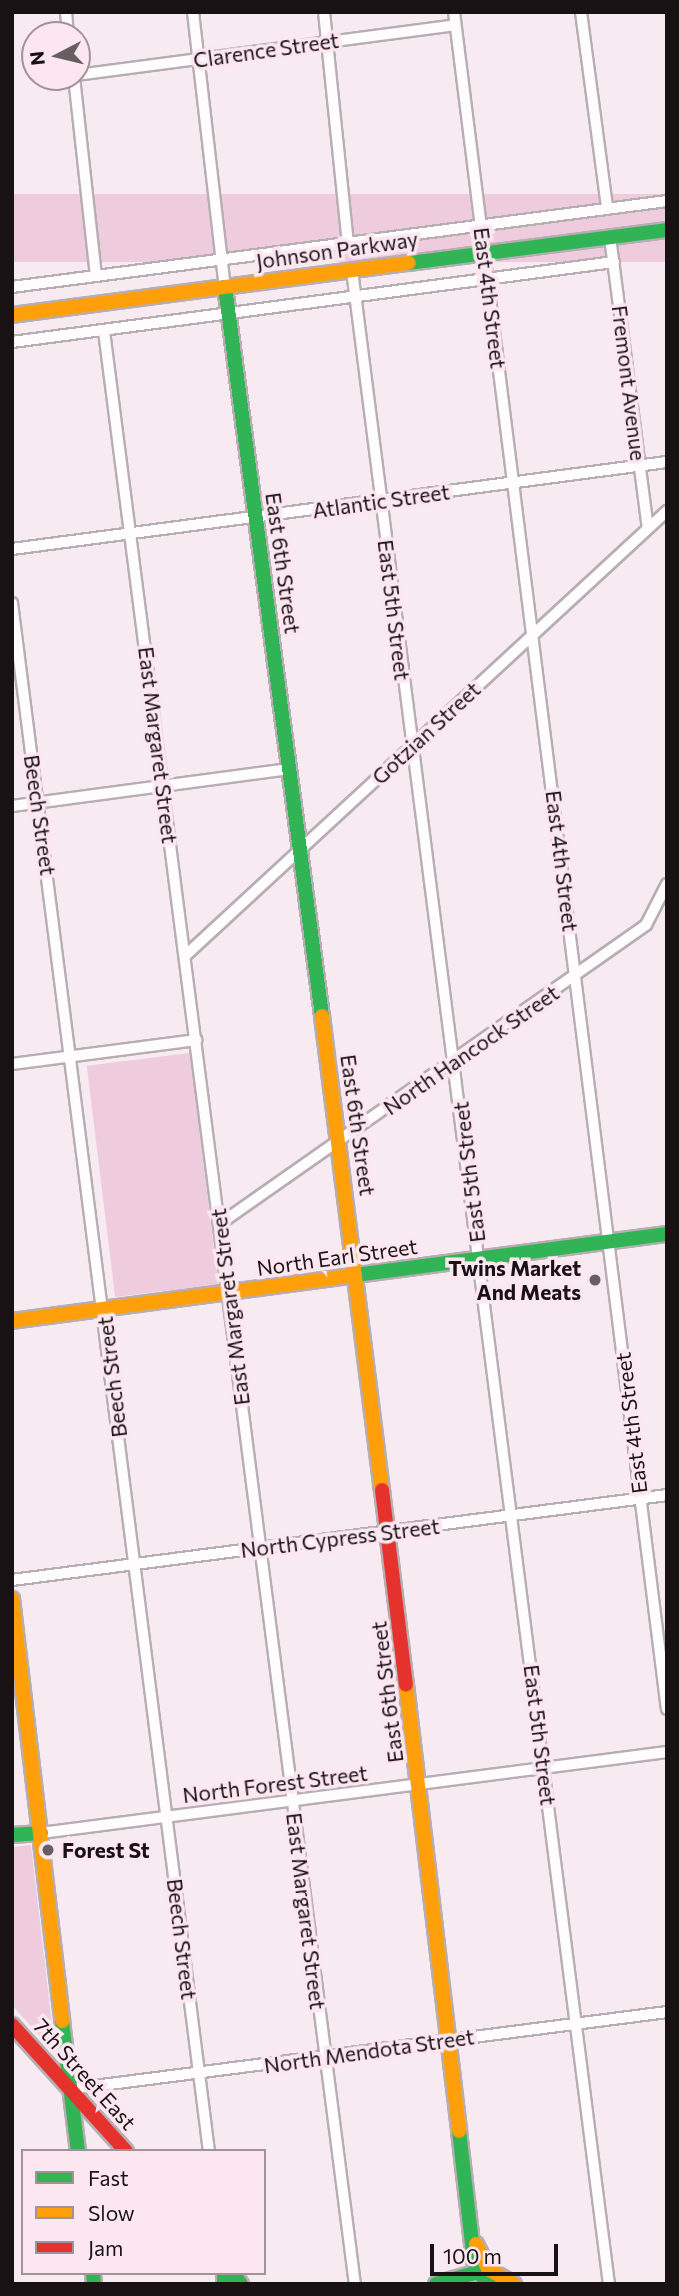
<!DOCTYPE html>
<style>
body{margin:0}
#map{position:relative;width:679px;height:2296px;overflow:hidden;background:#f7ebf1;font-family:Commissioner,sans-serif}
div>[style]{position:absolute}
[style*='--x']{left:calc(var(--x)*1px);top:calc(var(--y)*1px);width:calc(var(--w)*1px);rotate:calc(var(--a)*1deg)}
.green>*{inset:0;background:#ecd;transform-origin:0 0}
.roads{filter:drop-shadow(2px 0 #b7aeb2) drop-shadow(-2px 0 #b7aeb2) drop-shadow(0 2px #b7aeb2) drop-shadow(0 -2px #b7aeb2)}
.street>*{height:10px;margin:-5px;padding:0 5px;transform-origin:5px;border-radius:5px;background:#fefcfd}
.fast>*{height:14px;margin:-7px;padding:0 7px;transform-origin:7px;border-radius:7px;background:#30b455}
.slow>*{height:14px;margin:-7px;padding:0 7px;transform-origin:7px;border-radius:7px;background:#ff9f0a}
.jam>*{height:14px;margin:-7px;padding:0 7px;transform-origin:7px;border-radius:7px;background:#e5322d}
.dots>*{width:19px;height:19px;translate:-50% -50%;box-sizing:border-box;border:4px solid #fce6f0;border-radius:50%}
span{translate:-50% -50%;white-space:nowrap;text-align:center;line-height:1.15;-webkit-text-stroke:7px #fce6f0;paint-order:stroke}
.street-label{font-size:21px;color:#191215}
.poi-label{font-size:21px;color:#191215;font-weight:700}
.right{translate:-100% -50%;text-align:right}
.left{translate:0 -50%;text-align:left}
.frame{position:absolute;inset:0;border:14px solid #191215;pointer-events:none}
.legend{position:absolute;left:21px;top:2149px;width:245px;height:126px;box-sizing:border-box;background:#fce6f0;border:2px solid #a19198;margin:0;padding:9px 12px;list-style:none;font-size:21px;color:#191215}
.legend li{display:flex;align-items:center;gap:14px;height:35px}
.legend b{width:35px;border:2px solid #a19198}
.north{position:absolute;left:21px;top:21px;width:70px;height:70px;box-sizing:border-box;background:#fce6f0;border:2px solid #a19198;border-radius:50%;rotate:263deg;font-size:19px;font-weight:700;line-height:28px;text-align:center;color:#191215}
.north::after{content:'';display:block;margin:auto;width:24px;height:32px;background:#675e62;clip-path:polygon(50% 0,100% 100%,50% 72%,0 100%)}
.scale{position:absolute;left:430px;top:2244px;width:128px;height:32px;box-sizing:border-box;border:4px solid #191215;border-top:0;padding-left:9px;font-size:21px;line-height:24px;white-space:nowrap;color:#191215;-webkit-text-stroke:5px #fce6f0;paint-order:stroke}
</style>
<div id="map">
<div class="green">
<i style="left:667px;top:194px;width:68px;height:661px;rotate:90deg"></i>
<i style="left:190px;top:1053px;width:233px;height:104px;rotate:83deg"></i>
<i style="clip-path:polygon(31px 1845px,55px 2050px,53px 2051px,12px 2005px,12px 1847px)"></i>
</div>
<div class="roads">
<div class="street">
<i style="--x:66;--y:12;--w:23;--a:85"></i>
<i style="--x:193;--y:12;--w:277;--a:83.4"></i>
<i style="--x:324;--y:12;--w:232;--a:84.1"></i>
<i style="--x:454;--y:12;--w:1710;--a:82.85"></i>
<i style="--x:581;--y:12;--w:198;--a:82.4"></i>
<i style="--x:77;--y:75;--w:381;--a:-7.5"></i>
<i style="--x:74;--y:77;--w:200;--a:83.7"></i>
<i style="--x:610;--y:237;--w:294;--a:82.6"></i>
<i style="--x:352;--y:270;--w:2030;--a:82.73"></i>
<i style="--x:12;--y:287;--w:661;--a:-7.48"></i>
<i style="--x:104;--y:331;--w:1969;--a:82.68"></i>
<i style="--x:12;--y:342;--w:607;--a:-7.57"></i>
<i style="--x:12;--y:549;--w:661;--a:-7.57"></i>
<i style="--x:12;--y:603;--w:1560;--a:82.75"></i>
<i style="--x:12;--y:806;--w:280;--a:-7.6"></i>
<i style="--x:186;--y:955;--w:655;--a:-42.71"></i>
<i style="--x:12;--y:1064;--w:186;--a:-7.4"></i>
<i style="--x:221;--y:1223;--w:519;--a:-35.04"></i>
<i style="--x:646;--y:925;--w:46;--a:-62.9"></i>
<i style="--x:12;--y:1580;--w:660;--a:-7.39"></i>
<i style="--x:41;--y:1833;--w:631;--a:-7.37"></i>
<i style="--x:71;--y:2089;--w:601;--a:-7.36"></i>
</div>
<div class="fast">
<i style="--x:409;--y:263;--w:260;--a:-7.3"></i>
<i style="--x:225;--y:287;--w:735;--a:82.42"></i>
<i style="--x:355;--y:1275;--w:315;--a:-7.5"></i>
<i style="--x:12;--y:1835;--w:29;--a:-4"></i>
<i style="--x:62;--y:2021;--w:131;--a:83"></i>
<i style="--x:459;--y:2131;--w:130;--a:83.4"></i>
<i style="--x:474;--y:2260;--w:18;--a:63"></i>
<i style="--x:482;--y:2276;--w:19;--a:25"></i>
<i style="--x:93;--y:2273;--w:11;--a:85"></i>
<i style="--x:224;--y:2273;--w:11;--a:90"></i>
<i style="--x:233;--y:2273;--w:14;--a:54"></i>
<i style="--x:436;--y:2284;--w:51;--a:-15.9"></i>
</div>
<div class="slow">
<i style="--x:12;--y:315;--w:400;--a:-7.5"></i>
<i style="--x:322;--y:1016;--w:478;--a:82.8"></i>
<i style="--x:12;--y:1321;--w:346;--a:-7.6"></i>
<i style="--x:12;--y:1599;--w:425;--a:83.2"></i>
<i style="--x:406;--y:1685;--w:449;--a:83.2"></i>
<i style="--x:476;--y:2244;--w:28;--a:64"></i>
<i style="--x:488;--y:2269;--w:30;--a:30"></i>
</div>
<div class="jam">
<i style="--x:382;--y:1490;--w:196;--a:83"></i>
<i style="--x:12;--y:2025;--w:170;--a:47.9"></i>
</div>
</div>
<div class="dots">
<i style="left:595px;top:1280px;background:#675e62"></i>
<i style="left:48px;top:1850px;background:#675e62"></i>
</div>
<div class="street-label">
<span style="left:266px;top:50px;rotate:-8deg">Clarence Street</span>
<span style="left:337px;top:250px;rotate:-8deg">Johnson Parkway</span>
<span style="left:490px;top:298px;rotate:83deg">East 4th Street</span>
<span style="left:629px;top:383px;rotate:83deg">Fremont Avenue</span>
<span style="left:381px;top:501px;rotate:-8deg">Atlantic Street</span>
<span style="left:283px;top:563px;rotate:82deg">East 6th Street</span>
<span style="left:394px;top:610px;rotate:83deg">East 5th Street</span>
<span style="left:426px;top:733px;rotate:-43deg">Gotzian Street</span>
<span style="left:158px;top:745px;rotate:83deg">East Margaret Street</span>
<span style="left:40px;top:815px;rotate:82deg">Beech Street</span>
<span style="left:562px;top:861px;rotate:83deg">East 4th Street</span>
<span style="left:471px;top:1050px;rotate:-35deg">North Hancock Street</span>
<span style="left:358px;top:1125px;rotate:82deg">East 6th Street</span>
<span style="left:469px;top:1172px;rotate:-97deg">East 5th Street</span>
<span style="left:337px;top:1257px;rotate:-8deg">North Earl Street</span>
<span style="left:230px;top:1307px;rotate:-97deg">East Margaret Street</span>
<span style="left:112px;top:1377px;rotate:-97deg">Beech Street</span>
<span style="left:631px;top:1423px;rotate:-97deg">East 4th Street</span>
<span style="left:340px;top:1538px;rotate:-7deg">North Cypress Street</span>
<span style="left:387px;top:1692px;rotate:-97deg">East 6th Street</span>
<span style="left:540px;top:1735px;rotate:83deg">East 5th Street</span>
<span style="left:275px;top:1784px;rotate:-7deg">North Forest Street</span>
<span style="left:306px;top:1911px;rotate:83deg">East Margaret Street</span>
<span style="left:182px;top:1939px;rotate:83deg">Beech Street</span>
<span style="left:369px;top:2051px;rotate:-8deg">North Mendota Street</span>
<span style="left:85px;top:2074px;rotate:48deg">7th Street East</span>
</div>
<div class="poi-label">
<span class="right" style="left:581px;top:1280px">Twins Market<br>And Meats</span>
<span class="left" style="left:62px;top:1850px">Forest St</span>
</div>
<div class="frame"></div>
<ul class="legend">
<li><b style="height:9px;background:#30b455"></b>Fast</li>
<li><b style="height:9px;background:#ff9f0a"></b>Slow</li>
<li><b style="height:9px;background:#e5322d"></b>Jam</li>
</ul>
<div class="north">N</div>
<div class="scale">100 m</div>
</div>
